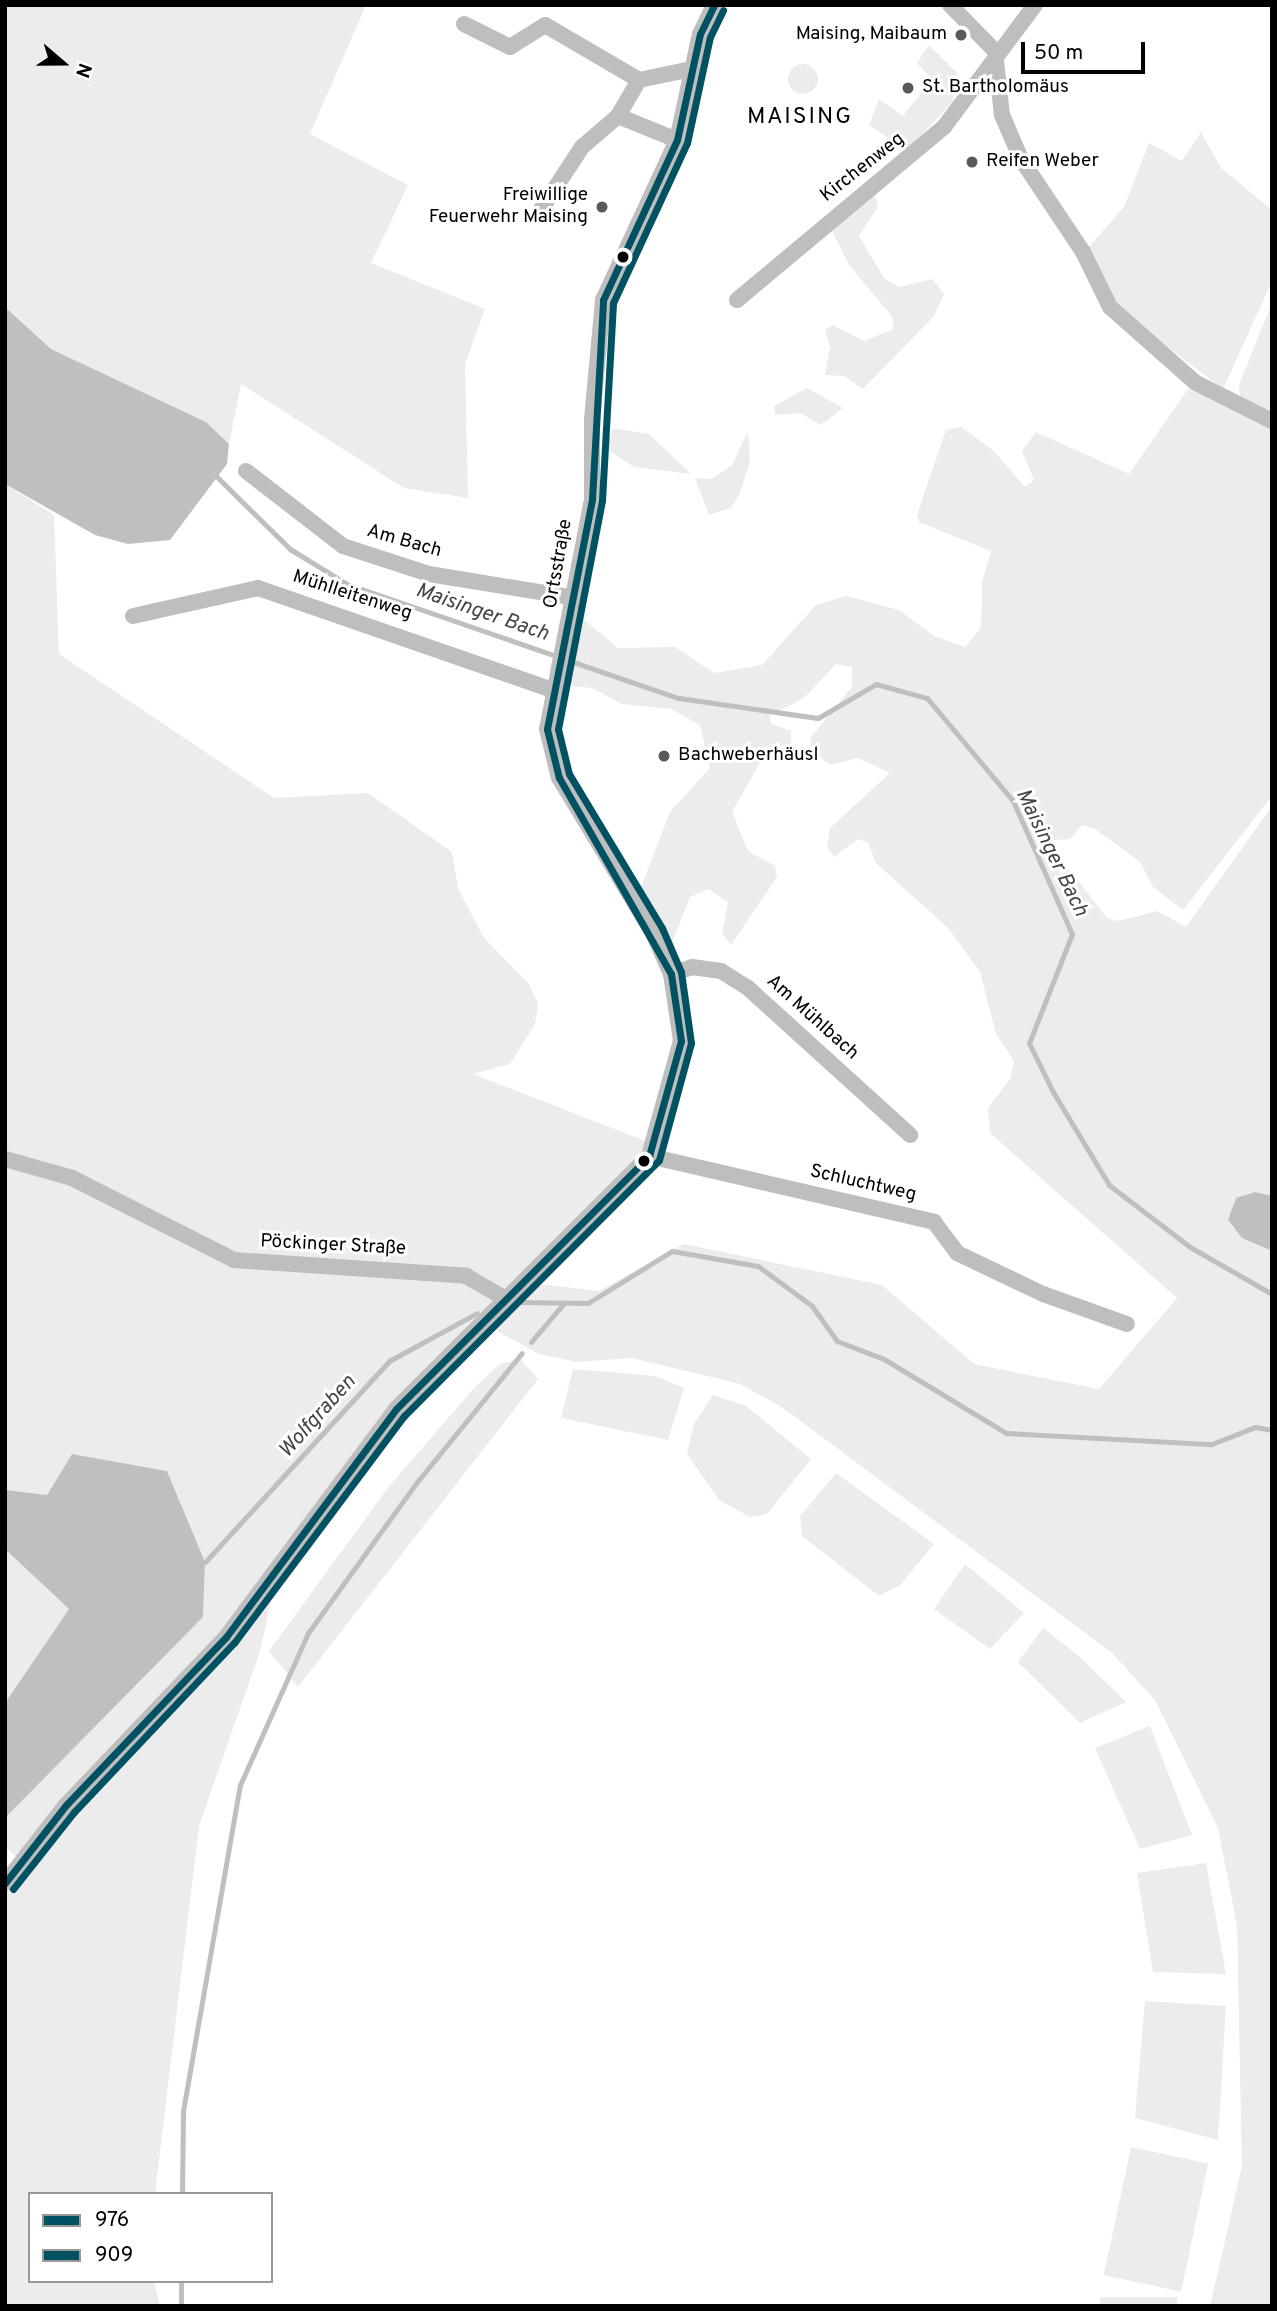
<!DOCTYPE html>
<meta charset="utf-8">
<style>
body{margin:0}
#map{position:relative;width:1277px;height:2311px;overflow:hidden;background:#fff;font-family:Overpass,sans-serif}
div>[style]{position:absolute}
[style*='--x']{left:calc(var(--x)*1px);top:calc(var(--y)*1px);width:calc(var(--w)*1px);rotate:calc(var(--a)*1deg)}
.green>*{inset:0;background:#ececec;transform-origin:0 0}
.round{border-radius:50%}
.water>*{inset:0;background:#bfbfbf}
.stream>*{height:5px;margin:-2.5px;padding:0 2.5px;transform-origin:2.5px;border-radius:2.5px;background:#bfbfbf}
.street>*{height:16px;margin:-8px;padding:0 8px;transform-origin:8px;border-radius:8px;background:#bebebe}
.bus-1>*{height:7px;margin:-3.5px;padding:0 3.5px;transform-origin:3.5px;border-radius:3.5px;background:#005262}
.bus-2>*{height:7px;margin:-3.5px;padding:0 3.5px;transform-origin:3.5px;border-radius:3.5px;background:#005262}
.dots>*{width:19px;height:19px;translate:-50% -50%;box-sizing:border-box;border:4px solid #fff;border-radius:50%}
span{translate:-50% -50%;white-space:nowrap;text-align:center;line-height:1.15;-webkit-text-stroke:6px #fff;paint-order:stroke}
.poi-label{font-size:19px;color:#000}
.right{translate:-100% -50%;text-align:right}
.left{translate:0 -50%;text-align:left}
.street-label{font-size:19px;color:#000}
.water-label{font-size:21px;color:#444;font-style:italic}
.quarter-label{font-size:23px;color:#000;letter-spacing:2px}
.frame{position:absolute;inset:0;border:7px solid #000;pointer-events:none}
.legend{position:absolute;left:28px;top:2192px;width:245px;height:91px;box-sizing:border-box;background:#fff;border:2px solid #999;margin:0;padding:9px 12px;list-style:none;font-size:21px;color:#000}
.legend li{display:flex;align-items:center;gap:14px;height:35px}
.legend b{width:35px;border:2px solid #999}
.north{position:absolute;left:28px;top:28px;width:70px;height:70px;-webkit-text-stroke:5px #fff;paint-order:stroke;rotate:110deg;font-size:19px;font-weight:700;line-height:28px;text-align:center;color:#000}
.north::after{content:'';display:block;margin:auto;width:24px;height:32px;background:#000;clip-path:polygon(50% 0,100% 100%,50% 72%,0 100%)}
.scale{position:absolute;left:1021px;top:42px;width:124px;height:32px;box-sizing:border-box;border:4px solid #000;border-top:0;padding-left:9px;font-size:21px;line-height:24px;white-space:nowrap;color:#000;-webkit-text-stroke:5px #fff;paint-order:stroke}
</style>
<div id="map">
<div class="green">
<i style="clip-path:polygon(5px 5px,366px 5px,310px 134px,408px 185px,371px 263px,485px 309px,465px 364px,468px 498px,404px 488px,241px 384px,229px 444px,206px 422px,51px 349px,5px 307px)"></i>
<i style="clip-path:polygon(929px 45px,957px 73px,953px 101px,907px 151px,869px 125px,879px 99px,903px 116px,932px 79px,917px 63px)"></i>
<i class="round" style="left:788px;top:64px;width:30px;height:30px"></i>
<i style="clip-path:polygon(1201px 132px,1221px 168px,1272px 210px,1272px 281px,1223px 389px,1118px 309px,1087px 249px,1124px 207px,1149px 143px,1182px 161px)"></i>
<i style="clip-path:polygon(875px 193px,878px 207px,859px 236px,884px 278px,899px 287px,932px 279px,944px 294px,934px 316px,863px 389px,844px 376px,825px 375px,830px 347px,825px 330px,832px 325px,864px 341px,894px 329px,892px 316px,849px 265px,831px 229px)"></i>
<i style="clip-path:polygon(1272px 303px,1272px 415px,1240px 397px,1239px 385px)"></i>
<i style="clip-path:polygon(807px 388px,843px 408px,821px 425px,800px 413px,775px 415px,774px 406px)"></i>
<i style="clip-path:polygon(1188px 389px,1272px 429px,1272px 796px,1183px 910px,1153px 887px,1140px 862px,1095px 829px,1082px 825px,1070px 839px,1053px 840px,1048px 856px,1053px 869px,1060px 864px,1073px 874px,1107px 918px,1118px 921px,1157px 911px,1186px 927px,1272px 806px,1272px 1196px,1252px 1192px,1231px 1227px,1272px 1249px,1272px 2306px,1210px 2306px,1242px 2166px,1237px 1926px,1218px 1828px,1155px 1700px,1111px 1652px,783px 1408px,740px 1384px,632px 1358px,577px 1362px,539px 1354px,484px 1324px,396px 1409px,277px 1574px,260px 1651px,199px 1826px,155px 2194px,30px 2194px,30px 2281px,154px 2281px,160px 2306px,5px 2306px,5px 1883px,19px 1860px,5px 1846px,5px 1818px,203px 1617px,205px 1562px,167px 1471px,72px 1454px,47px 1495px,6px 1490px,5px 1521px,5px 484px,54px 515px,59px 654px,274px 798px,368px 793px,452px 852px,458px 888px,484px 938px,529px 984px,538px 1004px,535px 1024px,510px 1064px,473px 1074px,653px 1144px,523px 1282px,599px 1291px,684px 1244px,882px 1285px,974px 1364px,1099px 1389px,1177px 1298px,990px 1133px,988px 1108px,1010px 1079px,1014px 1061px,996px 1034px,980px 972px,948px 928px,876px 863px,868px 843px,858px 839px,834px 857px,827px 847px,830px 828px,890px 773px,858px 758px,830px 765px,811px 749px,811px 737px,852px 687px,852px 667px,836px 664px,804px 698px,769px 716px,772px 724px,791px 731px,791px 743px,767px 750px,732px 812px,748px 851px,775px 866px,777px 877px,731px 945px,722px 933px,728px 902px,709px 889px,690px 897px,672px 943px,662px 941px,638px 895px,670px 812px,710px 768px,700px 725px,671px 709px,622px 704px,592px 688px,562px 685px,582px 618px,618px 648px,675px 647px,714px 673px,762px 665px,816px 605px,847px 596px,899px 610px,934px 636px,965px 647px,981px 628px,982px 583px,991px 551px,919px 522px,917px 515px,946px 430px,961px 427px,993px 450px,1025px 487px,1034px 480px,1022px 451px,1036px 432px,1129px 474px)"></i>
<i style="clip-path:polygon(613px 428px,649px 434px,691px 474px,634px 467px,606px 449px)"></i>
<i style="clip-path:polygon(748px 431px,750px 462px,739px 495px,731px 508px,709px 515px,695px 478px,712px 479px,732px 465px)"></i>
<i style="clip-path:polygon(520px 1359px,538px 1379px,298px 1687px,269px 1651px,390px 1485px,476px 1386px,500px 1364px)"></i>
<i style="clip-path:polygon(573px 1369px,655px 1376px,684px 1388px,668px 1440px,561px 1418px)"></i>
<i style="clip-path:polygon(713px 1395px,746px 1406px,811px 1459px,767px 1514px,750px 1517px,719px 1500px,687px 1454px,694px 1424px)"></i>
<i style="clip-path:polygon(836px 1473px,934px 1544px,900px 1585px,879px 1596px,802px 1536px,800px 1516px)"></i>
<i style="clip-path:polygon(5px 1549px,69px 1609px,5px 1703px)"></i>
<i style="clip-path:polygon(965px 1564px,1024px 1613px,990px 1649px,934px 1609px)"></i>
<i style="clip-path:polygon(1043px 1628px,1079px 1656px,1126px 1702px,1080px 1723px,1018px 1662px)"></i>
<i style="clip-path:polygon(1150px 1726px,1192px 1835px,1140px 1849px,1095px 1748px)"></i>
<i style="clip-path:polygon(1206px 1863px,1226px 1974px,1153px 1972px,1137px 1873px)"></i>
<i style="clip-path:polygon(1145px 2001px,1226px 2006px,1218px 2140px,1135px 2118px)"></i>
<i style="left:1131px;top:2147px;width:79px;height:131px;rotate:12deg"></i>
<i style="left:1177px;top:2297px;width:9px;height:77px;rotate:90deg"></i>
</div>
<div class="water">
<i style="clip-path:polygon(5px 307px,51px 349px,206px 422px,229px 444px,227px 464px,170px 540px,128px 544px,95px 535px,5px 484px)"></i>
<i style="clip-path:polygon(1255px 1192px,1272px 1196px,1270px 1250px,1242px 1238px,1228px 1220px,1236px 1198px)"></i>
<i style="clip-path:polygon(72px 1454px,167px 1471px,205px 1562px,203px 1617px,5px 1818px,5px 1703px,69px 1609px,5px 1549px,6px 1490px,47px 1495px)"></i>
</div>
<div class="stream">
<i style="--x:217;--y:477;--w:103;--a:44.6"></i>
<i style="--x:290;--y:549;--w:67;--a:31.6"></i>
<i style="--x:347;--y:584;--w:351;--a:19"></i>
<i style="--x:679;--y:698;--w:140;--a:8.2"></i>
<i style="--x:818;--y:718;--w:67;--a:-30.4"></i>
<i style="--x:876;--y:684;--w:53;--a:15.4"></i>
<i style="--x:927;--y:698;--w:134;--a:50.1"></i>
<i style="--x:1013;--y:801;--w:145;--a:66.1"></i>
<i style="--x:1072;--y:934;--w:117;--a:111.5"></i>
<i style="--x:1029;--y:1043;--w:55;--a:63.9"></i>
<i style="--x:1053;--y:1092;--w:109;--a:58.9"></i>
<i style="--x:1109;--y:1185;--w:102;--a:37.4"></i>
<i style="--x:1190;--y:1247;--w:95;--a:29.8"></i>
<i style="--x:517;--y:1302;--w:71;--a:0.8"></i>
<i style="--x:588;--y:1303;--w:99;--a:-31.8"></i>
<i style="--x:672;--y:1251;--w:87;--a:9.9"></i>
<i style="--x:758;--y:1266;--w:67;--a:36.5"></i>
<i style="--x:812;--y:1306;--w:43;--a:54.5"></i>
<i style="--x:837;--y:1341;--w:50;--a:21"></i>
<i style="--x:884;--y:1359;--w:143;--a:31.2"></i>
<i style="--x:1006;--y:1433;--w:206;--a:3.1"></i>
<i style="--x:1212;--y:1444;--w:46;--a:-21.6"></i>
<i style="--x:1255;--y:1427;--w:17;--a:10"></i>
<i style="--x:531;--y:1342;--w:51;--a:-49.8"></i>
<i style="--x:205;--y:1562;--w:273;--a:-47.5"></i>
<i style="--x:389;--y:1361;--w:100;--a:-28.6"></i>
<i style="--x:182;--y:2194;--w:83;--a:-89.3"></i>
<i style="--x:183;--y:2111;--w:331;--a:-80.1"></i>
<i style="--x:240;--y:1785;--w:167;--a:-65.9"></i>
<i style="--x:308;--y:1633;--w:186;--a:-54.2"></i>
<i style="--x:417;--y:1482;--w:166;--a:-50.9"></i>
<i style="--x:181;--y:2306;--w:25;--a:-90"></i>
</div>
<div class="street">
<i style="--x:950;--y:5;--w:64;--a:45.6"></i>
<i style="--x:464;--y:24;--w:51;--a:26.6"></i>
<i style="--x:510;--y:47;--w:41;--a:-32.2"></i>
<i style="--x:545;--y:25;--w:109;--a:30.3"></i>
<i style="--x:639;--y:80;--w:53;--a:-11.9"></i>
<i style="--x:995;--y:51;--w:64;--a:83.8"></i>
<i style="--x:1002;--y:115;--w:48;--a:66.6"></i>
<i style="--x:1021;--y:159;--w:112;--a:56.3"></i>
<i style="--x:1083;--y:252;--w:61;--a:63.9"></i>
<i style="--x:1110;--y:307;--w:115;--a:41.5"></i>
<i style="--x:1196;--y:383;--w:85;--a:26.6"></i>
<i style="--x:618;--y:116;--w:42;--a:-59.7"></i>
<i style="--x:540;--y:211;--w:77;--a:-56.7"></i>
<i style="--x:582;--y:147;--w:48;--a:-40.7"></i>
<i style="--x:618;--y:116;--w:64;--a:22.1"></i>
<i style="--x:737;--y:300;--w:270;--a:-39.9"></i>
<i style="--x:944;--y:127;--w:152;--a:-53.3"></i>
<i style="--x:246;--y:471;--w:123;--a:37.7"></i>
<i style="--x:343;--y:546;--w:90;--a:18"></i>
<i style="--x:429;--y:574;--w:148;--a:9.3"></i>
<i style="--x:133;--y:616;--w:128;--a:-12.6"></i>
<i style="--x:258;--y:588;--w:312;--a:19.1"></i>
<i style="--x:671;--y:974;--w:22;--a:-18"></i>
<i style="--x:692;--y:967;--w:29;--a:8"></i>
<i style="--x:721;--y:971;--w:32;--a:32"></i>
<i style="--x:748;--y:988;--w:219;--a:42.2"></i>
<i style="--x:649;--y:1156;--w:293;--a:13"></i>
<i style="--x:934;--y:1222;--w:39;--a:53"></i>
<i style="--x:957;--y:1253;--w:95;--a:25.5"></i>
<i style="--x:1043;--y:1294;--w:89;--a:19.7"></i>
<i style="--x:5;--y:1159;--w:70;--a:15.8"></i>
<i style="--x:72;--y:1178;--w:182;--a:26.8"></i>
<i style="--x:234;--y:1260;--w:233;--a:3.9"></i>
<i style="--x:466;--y:1276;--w:46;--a:29.9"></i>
<i style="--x:5;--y:1883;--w:99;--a:-52"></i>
<i style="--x:66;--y:1805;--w:232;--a:-46.4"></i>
<i style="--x:226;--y:1637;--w:284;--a:-53.3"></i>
<i style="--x:396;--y:1409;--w:358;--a:-45"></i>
<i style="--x:649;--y:1156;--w:119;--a:-74.5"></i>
<i style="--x:681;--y:1041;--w:68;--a:-98.5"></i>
<i style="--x:671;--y:974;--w:45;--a:-113.7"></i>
<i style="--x:653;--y:933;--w:181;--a:-121.2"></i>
<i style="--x:559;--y:778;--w:50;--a:-103.8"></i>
<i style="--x:547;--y:729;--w:234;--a:-78.9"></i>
<i style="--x:592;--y:499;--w:80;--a:-90"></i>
<i style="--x:592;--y:419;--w:120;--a:-84.7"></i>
<i style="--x:603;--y:300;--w:176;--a:-65.2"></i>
<i style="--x:677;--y:140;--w:108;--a:-77.8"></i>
<i style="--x:700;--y:34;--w:32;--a:-64"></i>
</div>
<div class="bus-1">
<i style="--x:5;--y:1883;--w:99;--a:-52"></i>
<i style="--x:66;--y:1805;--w:232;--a:-46.4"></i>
<i style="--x:226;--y:1637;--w:284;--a:-53.3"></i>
<i style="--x:396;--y:1409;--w:358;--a:-45"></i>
<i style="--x:649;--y:1156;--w:119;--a:-74.5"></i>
<i style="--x:681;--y:1041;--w:68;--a:-98.5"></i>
<i style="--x:671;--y:974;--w:226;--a:-119.7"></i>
<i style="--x:559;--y:778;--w:50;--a:-103.8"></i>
<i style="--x:547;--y:729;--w:234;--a:-78.9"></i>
<i style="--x:592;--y:499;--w:199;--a:-86.8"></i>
<i style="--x:603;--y:300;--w:176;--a:-65.2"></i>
<i style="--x:677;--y:140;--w:108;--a:-77.8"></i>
<i style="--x:700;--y:34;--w:32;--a:-64"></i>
</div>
<div class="bus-2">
<i style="--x:13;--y:1889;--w:98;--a:-51.6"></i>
<i style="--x:74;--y:1812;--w:233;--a:-46.6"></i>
<i style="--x:234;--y:1643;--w:284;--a:-53.2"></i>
<i style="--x:404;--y:1416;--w:361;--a:-45.1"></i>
<i style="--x:659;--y:1160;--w:121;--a:-74.7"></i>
<i style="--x:691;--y:1043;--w:72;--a:-98"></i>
<i style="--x:681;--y:972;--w:48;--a:-113.4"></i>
<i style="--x:662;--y:928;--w:180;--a:-121.1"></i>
<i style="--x:569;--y:774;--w:46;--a:-103.7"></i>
<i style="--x:558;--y:729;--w:233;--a:-79.1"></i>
<i style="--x:602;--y:500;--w:197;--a:-86.8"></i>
<i style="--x:613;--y:303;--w:176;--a:-65.2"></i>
<i style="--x:687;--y:143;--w:108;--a:-77.8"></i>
<i style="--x:710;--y:37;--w:30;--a:-64"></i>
</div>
<div class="dots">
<i style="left:961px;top:35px;background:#595959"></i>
<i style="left:908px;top:88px;background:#595959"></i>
<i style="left:972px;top:162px;background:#595959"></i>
<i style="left:602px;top:207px;background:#595959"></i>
<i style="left:623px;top:257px;background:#000"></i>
<i style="left:664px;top:756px;background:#595959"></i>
<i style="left:644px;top:1161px;background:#000"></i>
</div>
<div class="poi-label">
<span class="right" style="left:947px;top:35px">Maising, Maibaum</span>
<span class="left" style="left:922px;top:88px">St. Bartholomäus</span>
<span class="left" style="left:986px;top:162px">Reifen Weber</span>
<span class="right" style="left:588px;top:207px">Freiwillige<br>Feuerwehr Maising</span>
<span class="left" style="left:678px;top:756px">Bachweberhäusl</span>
</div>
<div class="street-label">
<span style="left:863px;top:168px;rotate:-38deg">Kirchenweg</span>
<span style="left:404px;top:542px;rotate:16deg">Am Bach</span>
<span style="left:559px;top:564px;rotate:-80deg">Ortsstraße</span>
<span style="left:352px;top:596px;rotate:18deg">Mühlleitenweg</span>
<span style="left:812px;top:1018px;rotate:42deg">Am Mühlbach</span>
<span style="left:863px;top:1184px;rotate:13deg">Schluchtweg</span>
<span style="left:333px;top:1246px;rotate:3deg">Pöckinger Straße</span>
</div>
<div class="water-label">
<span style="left:482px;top:613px;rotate:19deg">Maisinger Bach</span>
<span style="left:1051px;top:853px;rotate:64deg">Maisinger Bach</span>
<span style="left:318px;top:1417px;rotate:-48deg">Wolfgraben</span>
</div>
<div class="quarter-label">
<span style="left:800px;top:118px">MAISING</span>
</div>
<div class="frame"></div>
<ul class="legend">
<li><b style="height:9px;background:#005262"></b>976</li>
<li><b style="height:9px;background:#005262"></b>909</li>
</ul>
<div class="north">N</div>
<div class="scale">50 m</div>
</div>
